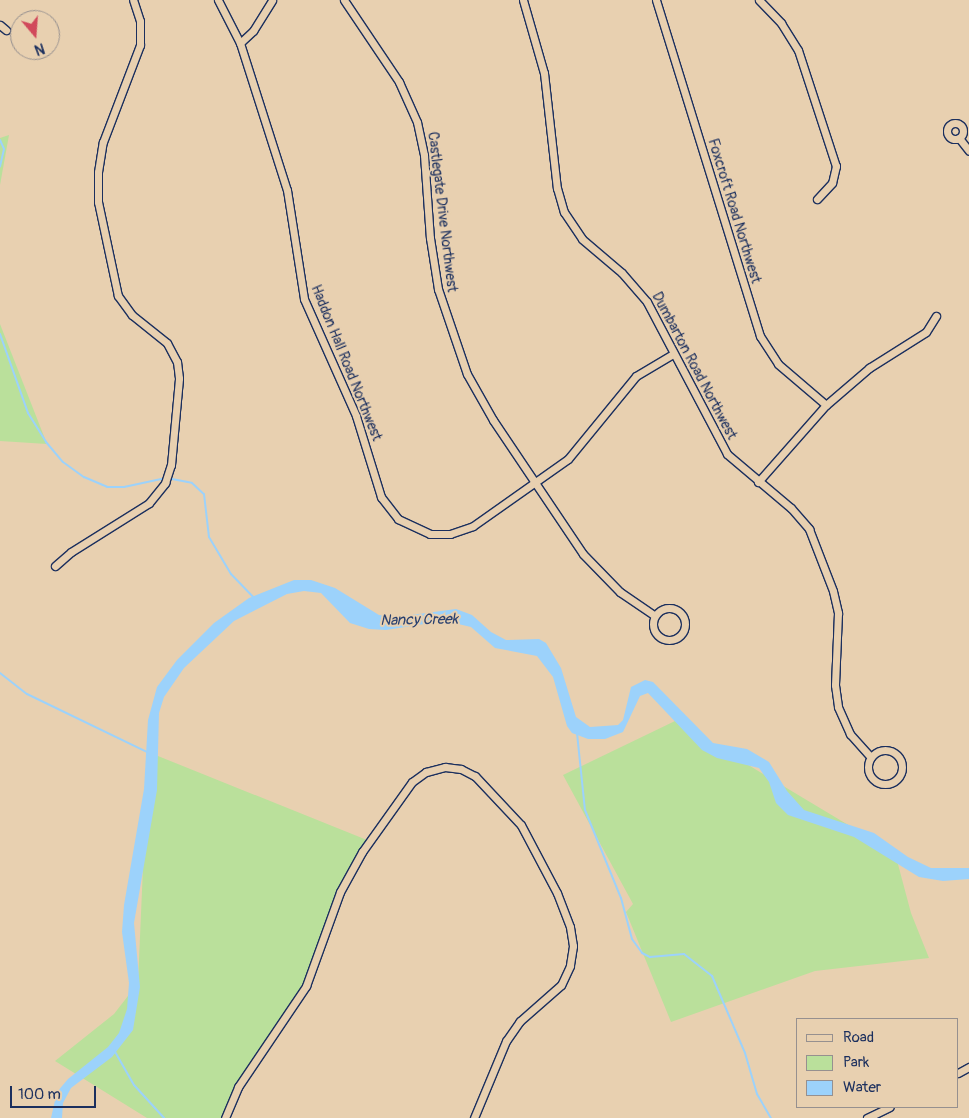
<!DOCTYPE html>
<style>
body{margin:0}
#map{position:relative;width:969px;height:1118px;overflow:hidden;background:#e8d0b0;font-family:Pangolin,sans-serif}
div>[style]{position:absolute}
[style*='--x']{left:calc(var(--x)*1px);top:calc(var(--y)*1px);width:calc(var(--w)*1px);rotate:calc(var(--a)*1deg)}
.green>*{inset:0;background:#bae09b}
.water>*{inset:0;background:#9cd2fb}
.stream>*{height:2px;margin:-1px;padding:0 1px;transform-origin:1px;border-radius:1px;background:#9cd2fb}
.roads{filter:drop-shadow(1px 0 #1b2f5e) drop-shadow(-1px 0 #1b2f5e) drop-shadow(0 1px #1b2f5e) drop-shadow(0 -1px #1b2f5e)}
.minor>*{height:7px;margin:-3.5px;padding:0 3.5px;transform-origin:3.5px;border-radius:3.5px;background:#e8d0b0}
.minor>.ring{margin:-3.5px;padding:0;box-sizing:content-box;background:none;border:7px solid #e8d0b0;border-radius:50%}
span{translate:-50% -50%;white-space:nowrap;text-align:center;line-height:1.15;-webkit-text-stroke:4px #e8d0b0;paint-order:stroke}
.street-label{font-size:14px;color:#1b2f5e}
.water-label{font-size:15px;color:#283f6e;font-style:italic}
.legend{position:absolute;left:796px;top:1018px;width:162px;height:90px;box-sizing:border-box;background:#e8d0b0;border:1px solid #96908f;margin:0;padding:6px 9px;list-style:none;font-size:15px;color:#1b2f5e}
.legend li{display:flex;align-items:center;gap:10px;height:25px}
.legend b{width:25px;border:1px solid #96908f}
.north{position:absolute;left:10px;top:10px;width:50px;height:50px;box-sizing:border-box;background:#e8d0b0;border:1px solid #96908f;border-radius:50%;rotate:162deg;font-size:14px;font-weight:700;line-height:20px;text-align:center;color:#1b2f5e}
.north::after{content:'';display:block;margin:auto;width:18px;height:22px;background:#d1495b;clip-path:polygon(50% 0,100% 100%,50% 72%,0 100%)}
.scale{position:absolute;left:10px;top:1086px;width:86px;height:22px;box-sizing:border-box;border:2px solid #1b2f5e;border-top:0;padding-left:6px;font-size:15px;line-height:18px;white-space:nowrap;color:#1b2f5e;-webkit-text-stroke:4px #e8d0b0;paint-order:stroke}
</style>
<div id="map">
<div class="green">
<i style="clip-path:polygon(9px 135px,0 185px,0 138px)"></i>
<i style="clip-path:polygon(0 324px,47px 444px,0 441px)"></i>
<i style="clip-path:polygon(675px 721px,895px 853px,911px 913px,929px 958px,815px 971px,671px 1022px,626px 912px,633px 904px,563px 775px)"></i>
<i style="clip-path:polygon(148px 752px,367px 840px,341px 885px,320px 956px,257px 1066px,224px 1110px,225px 1118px,147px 1118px,55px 1061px,114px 1014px,138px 983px)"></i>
</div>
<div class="water">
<i style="clip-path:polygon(294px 580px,311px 580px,335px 588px,379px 615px,396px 617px,456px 609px,472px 615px,491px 632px,506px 640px,539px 639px,546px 643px,561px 668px,576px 717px,590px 727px,618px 725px,623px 720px,631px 687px,645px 680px,653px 682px,713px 743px,747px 749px,769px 762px,787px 791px,804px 810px,874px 833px,908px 857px,931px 868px,969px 868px,969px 879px,943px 881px,919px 877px,854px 837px,788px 815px,776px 803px,769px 782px,759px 768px,717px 758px,702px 750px,648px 693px,640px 696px,623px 732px,605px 739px,588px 739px,572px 733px,567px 726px,553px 677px,537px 656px,495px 648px,471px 627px,454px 623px,437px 622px,386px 630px,369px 629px,350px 623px,321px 593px,304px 591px,287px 594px,234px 621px,184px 668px,164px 697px,159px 713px,157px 790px,134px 923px,140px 987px,133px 1030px,112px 1057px,71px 1088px,63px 1103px,62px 1118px,51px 1118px,57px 1092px,68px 1079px,108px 1047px,119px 1033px,127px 1009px,129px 983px,122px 932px,124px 905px,144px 789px,148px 720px,157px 687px,177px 660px,214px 623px,249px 598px)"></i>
</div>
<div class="stream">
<i style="--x:0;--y:140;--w:10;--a:66"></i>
<i style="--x:4;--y:149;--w:18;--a:103"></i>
<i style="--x:0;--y:334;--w:84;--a:70.5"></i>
<i style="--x:28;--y:413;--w:34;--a:58"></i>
<i style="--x:46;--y:442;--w:26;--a:50"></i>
<i style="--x:63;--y:462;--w:26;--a:36"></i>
<i style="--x:84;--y:477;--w:25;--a:23"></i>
<i style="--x:107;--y:487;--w:17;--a:0"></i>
<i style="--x:124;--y:487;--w:38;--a:-12"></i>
<i style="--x:172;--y:479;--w:20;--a:11"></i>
<i style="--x:192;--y:483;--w:16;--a:43"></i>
<i style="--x:204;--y:494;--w:43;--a:83.4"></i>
<i style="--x:209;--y:537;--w:43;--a:59.3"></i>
<i style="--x:231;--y:574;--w:33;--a:46"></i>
<i style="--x:0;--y:673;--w:34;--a:38"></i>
<i style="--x:27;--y:694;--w:133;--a:25.8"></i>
<i style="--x:577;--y:733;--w:77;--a:84.1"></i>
<i style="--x:585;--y:810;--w:95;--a:67.8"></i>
<i style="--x:621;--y:898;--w:42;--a:75"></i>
<i style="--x:632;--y:939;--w:17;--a:54"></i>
<i style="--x:642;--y:953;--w:9;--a:27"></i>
<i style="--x:650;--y:957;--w:34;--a:-5"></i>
<i style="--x:684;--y:954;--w:36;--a:38"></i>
<i style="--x:712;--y:976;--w:84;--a:66.8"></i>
<i style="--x:745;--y:1053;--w:43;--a:73.7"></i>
<i style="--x:757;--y:1094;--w:28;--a:60"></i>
<i style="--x:114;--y:1050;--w:40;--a:60.3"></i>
<i style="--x:134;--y:1085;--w:45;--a:47.7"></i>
</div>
<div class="roads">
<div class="minor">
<i style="--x:218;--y:0;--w:48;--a:62.9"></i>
<i style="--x:240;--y:43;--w:154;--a:72.3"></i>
<i style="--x:287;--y:190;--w:110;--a:81.1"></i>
<i style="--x:304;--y:299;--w:128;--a:66"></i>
<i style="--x:356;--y:416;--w:85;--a:72.8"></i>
<i style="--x:381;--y:497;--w:28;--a:52"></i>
<i style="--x:398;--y:519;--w:35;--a:25"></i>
<i style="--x:430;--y:534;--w:20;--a:0"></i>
<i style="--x:450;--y:534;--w:24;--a:-19"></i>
<i style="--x:473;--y:526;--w:116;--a:-35.2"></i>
<i style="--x:568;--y:459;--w:107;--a:-50.7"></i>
<i style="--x:636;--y:376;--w:43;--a:-30.7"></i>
<i style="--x:344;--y:0;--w:99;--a:56.1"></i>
<i style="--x:399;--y:82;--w:44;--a:65.8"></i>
<i style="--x:417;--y:122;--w:34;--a:78"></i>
<i style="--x:424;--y:155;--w:83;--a:85.9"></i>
<i style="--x:430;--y:238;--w:52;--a:81.1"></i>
<i style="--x:438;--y:289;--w:90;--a:71.2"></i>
<i style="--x:467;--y:374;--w:53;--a:60.5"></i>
<i style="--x:493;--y:420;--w:161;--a:56.1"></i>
<i style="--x:583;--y:554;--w:53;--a:45.8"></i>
<i style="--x:620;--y:592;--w:42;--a:34.4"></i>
<i style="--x:523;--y:0;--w:76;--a:74"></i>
<i style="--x:544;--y:73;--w:116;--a:83.6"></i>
<i style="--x:557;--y:188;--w:25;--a:74"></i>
<i style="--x:564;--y:212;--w:32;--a:56"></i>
<i style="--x:582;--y:239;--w:52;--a:40.4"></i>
<i style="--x:622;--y:273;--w:38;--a:49"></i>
<i style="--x:647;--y:302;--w:172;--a:62.2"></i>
<i style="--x:727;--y:454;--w:84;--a:40.2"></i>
<i style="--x:791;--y:508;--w:28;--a:49"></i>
<i style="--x:809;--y:529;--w:66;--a:68.8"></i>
<i style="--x:833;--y:591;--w:23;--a:77"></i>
<i style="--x:838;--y:613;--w:72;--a:92.4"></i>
<i style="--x:835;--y:685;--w:22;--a:82"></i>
<i style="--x:838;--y:707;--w:30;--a:66"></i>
<i style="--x:850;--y:734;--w:31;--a:48"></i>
<i style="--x:656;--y:0;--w:352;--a:72.8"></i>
<i style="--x:760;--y:336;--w:33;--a:57"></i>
<i style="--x:778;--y:364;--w:63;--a:40.5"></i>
<i style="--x:759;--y:0;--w:32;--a:46"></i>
<i style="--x:781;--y:23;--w:32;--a:58"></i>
<i style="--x:798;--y:50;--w:122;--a:71.9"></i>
<i style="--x:836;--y:166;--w:17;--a:103"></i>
<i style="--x:832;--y:183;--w:22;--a:133"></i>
<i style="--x:0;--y:25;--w:8;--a:40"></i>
<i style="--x:240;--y:43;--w:18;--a:-43"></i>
<i style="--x:253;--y:31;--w:36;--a:-58"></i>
<i class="ring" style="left:947px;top:123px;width:9px;height:9px"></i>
<i style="--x:959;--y:138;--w:16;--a:52"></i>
<i style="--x:758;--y:482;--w:103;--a:-48.6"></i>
<i style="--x:826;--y:405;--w:57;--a:-40.7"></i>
<i style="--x:869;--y:368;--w:67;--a:-32.3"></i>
<i style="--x:926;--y:332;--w:19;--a:-58"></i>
<i style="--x:55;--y:566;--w:21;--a:-41"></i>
<i style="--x:71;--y:552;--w:92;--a:-32.1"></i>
<i style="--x:149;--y:503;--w:26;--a:-51"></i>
<i style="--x:165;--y:483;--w:19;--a:-72"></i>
<i style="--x:171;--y:465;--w:87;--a:-84.7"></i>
<i style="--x:179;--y:378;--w:16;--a:-97"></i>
<i style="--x:177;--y:362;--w:21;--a:-118"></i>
<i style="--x:167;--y:343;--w:45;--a:-141.3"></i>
<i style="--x:132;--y:315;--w:24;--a:-126"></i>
<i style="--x:118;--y:296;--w:96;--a:-102"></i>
<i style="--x:98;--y:202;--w:30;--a:-90"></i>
<i style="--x:98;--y:172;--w:30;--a:-81"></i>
<i style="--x:103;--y:142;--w:104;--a:-69.1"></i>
<i style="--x:140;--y:45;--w:24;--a:-90"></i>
<i style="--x:140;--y:21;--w:22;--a:-108"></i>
<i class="ring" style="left:653px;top:608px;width:25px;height:25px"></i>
<i class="ring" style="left:868px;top:750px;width:27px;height:27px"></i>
<i style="--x:958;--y:1073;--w:13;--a:-29"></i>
<i style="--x:225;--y:1118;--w:34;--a:-67"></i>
<i style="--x:238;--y:1087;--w:122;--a:-56"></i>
<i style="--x:306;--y:986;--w:100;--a:-70.1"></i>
<i style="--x:340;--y:892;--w:46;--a:-61.2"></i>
<i style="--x:362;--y:852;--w:86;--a:-54.5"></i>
<i style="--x:412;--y:782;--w:17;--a:-36"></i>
<i style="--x:426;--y:772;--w:20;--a:-15"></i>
<i style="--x:445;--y:767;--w:16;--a:7"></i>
<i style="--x:461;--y:769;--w:16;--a:27"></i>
<i style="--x:475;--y:776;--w:67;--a:46.8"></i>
<i style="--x:521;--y:825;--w:77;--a:62.1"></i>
<i style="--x:557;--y:893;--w:36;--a:69"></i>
<i style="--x:570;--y:927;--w:19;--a:81"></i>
<i style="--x:573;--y:946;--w:20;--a:99"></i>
<i style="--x:570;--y:966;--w:21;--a:115"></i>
<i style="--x:561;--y:985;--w:55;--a:138.7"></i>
<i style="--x:520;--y:1021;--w:24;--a:125"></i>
<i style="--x:506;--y:1041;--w:83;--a:112.6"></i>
<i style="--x:867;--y:1118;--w:25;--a:-26"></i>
</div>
</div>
<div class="street-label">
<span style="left:734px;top:211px;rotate:73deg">Foxcroft Road Northwest</span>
<span style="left:442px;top:212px;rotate:83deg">Castlegate Drive Northwest</span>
<span style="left:346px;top:363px;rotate:68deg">Haddon Hall Road Northwest</span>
<span style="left:694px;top:366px;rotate:62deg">Dumbarton Road Northwest</span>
</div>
<div class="water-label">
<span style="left:419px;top:620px;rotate:-1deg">Nancy Creek</span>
</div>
<ul class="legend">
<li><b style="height:6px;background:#e8d0b0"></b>Road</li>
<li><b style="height:14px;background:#bae09b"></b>Park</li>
<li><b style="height:14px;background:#9cd2fb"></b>Water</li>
</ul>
<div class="north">N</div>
<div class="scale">100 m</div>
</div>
